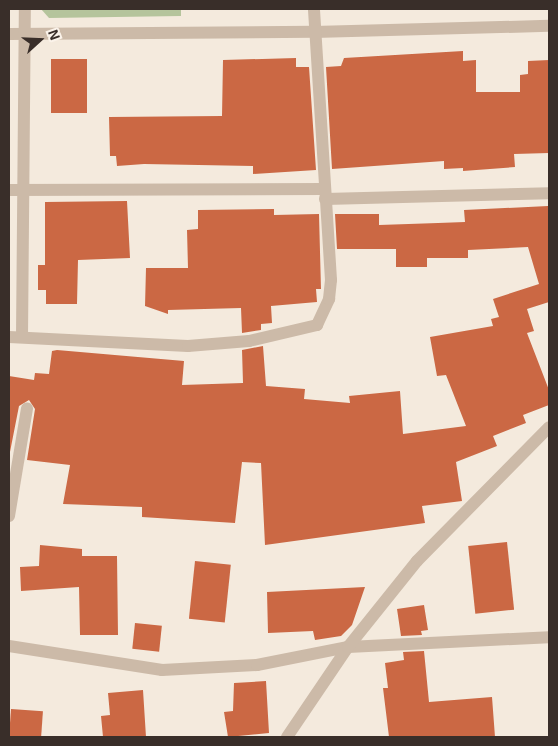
<!DOCTYPE html>
<style>
body{margin:0}
#map{position:relative;width:558px;height:746px;overflow:hidden;background:#f4eadd;font-family:"Exo 2",sans-serif}
div>[style]{position:absolute}
[style*='--x']{left:calc(var(--x)*1px);top:calc(var(--y)*1px);width:calc(var(--w)*1px);rotate:calc(var(--a)*1deg)}
.green>*{inset:0;background:#b5c49c}
.building>*{inset:0;background:#cb6844;transform-origin:0 0}
.minor>*{height:12px;margin:-6px;padding:0 6px;transform-origin:6px;border-radius:6px;background:#ccbaa8}
span{translate:-50% -50%;white-space:nowrap;text-align:center;line-height:1.15;-webkit-text-stroke:4px #fbf3ea;paint-order:stroke}
.frame{position:absolute;inset:0;border:10px solid #392e29;pointer-events:none}
.north{position:absolute;left:15px;top:15px;width:50px;height:50px;-webkit-text-stroke:4px #fbf3ea;paint-order:stroke;rotate:70deg;font-size:14px;font-weight:700;line-height:20px;text-align:center;color:#392e29}
.north::after{content:'';display:block;margin:auto;width:18px;height:22px;background:#392e29;clip-path:polygon(50% 0,100% 100%,50% 72%,0 100%)}
</style>
<div id="map">
<div class="green">
<i style="clip-path:polygon(41px 9px,181px 9px,181px 16px,49px 18px)"></i>
</div>
<div class="building">
<i style="clip-path:polygon(463px 51px,463px 61px,476px 60px,476px 92px,520px 92px,520px 75px,528px 74px,528px 61px,549px 60px,549px 153px,514px 154px,515px 167px,463px 171px,463px 168px,444px 169px,444px 161px,332px 169px,326px 67px,341px 66px,344px 58px)"></i>
<i style="clip-path:polygon(296px 58px,296px 67px,309px 67px,316px 170px,253px 174px,253px 166px,144px 164px,117px 166px,116px 156px,110px 156px,109px 117px,222px 116px,223px 60px)"></i>
<i style="left:51px;top:59px;width:36px;height:54px"></i>
<i style="clip-path:polygon(127px 201px,130px 258px,78px 260px,77px 304px,46px 304px,46px 290px,38px 290px,38px 265px,45px 265px,45px 202px)"></i>
<i style="clip-path:polygon(548px 206px,549px 302px,527px 309px,534px 331px,527px 333px,549px 390px,549px 405px,523px 415px,526px 423px,493px 436px,497px 446px,456px 462px,462px 501px,422px 506px,425px 523px,265px 545px,261px 463px,242px 462px,235px 523px,142px 517px,142px 507px,63px 504px,70px 465px,27px 460px,35px 409px,29px 400px,19px 406px,9px 457px,9px 376px,34px 380px,35px 373px,49px 374px,52px 351px,57px 350px,184px 361px,182px 385px,243px 383px,242px 350px,263px 346px,266px 386px,305px 389px,304px 399px,350px 403px,349px 396px,400px 391px,403px 434px,466px 426px,446px 375px,437px 376px,430px 337px,493px 326px,491px 319px,499px 317px,493px 299px,539px 284px,528px 247px,468px 250px,468px 258px,427px 258px,427px 267px,396px 267px,396px 249px,337px 249px,335px 214px,379px 214px,379px 225px,438px 223px,465px 222px,464px 210px)"></i>
<i style="clip-path:polygon(274px 209px,274px 215px,319px 214px,321px 289px,316px 289px,317px 302px,271px 306px,272px 323px,261px 324px,261px 330px,242px 333px,241px 308px,168px 310px,168px 314px,145px 306px,146px 268px,188px 268px,187px 230px,198px 229px,198px 210px)"></i>
<i style="left:507px;top:542px;width:68px;height:39px;rotate:84deg"></i>
<i style="clip-path:polygon(40px 545px,82px 549px,82px 556px,117px 556px,118px 635px,80px 635px,79px 587px,21px 591px,20px 567px,39px 566px)"></i>
<i style="left:195px;top:561px;width:36px;height:58px;rotate:6deg"></i>
<i style="clip-path:polygon(365px 587px,352px 625px,341px 636px,315px 640px,313px 631px,268px 633px,267px 592px)"></i>
<i style="clip-path:polygon(424px 605px,428px 630px,421px 631px,422px 635px,401px 636px,397px 609px)"></i>
<i style="left:135px;top:623px;width:27px;height:26px;rotate:6deg"></i>
<i style="clip-path:polygon(424px 651px,429px 702px,492px 697px,495px 737px,389px 737px,383px 688px,388px 688px,385px 663px,404px 660px,403px 652px)"></i>
<i style="clip-path:polygon(266px 681px,269px 733px,228px 737px,224px 712px,233px 711px,234px 683px)"></i>
<i style="clip-path:polygon(143px 690px,146px 737px,103px 737px,101px 716px,110px 715px,108px 693px)"></i>
<i style="left:11px;top:709px;width:32px;height:28px;rotate:4deg"></i>
</div>
<div class="minor">
<i style="--x:9;--y:34;--w:305;--a:-0.4"></i>
<i style="--x:314;--y:32;--w:235;--a:-1.5"></i>
<i style="--x:9;--y:190;--w:315;--a:-0.2"></i>
<i style="--x:325;--y:199;--w:224;--a:-1.5"></i>
<i style="--x:22;--y:336;--w:327;--a:-89.5"></i>
<i style="--x:9;--y:337;--w:179;--a:2.9"></i>
<i style="--x:188;--y:346;--w:61;--a:-4.7"></i>
<i style="--x:249;--y:341;--w:70;--a:-13.2"></i>
<i style="--x:317;--y:325;--w:29;--a:-65"></i>
<i style="--x:329;--y:299;--w:19;--a:-84"></i>
<i style="--x:331;--y:280;--w:272;--a:-93.6"></i>
<i style="--x:9;--y:516;--w:109;--a:-80.5"></i>
<i style="--x:9;--y:646;--w:155;--a:8.9"></i>
<i style="--x:162;--y:670;--w:95;--a:-3"></i>
<i style="--x:257;--y:665;--w:93;--a:-11.2"></i>
<i style="--x:348;--y:647;--w:201;--a:-2.8"></i>
<i style="--x:287;--y:737;--w:109;--a:-55.9"></i>
<i style="--x:348;--y:647;--w:110;--a:-51.3"></i>
<i style="--x:417;--y:561;--w:188;--a:-45.4"></i>
</div>
<div class="frame"></div>
<div class="north">N</div>
</div>
